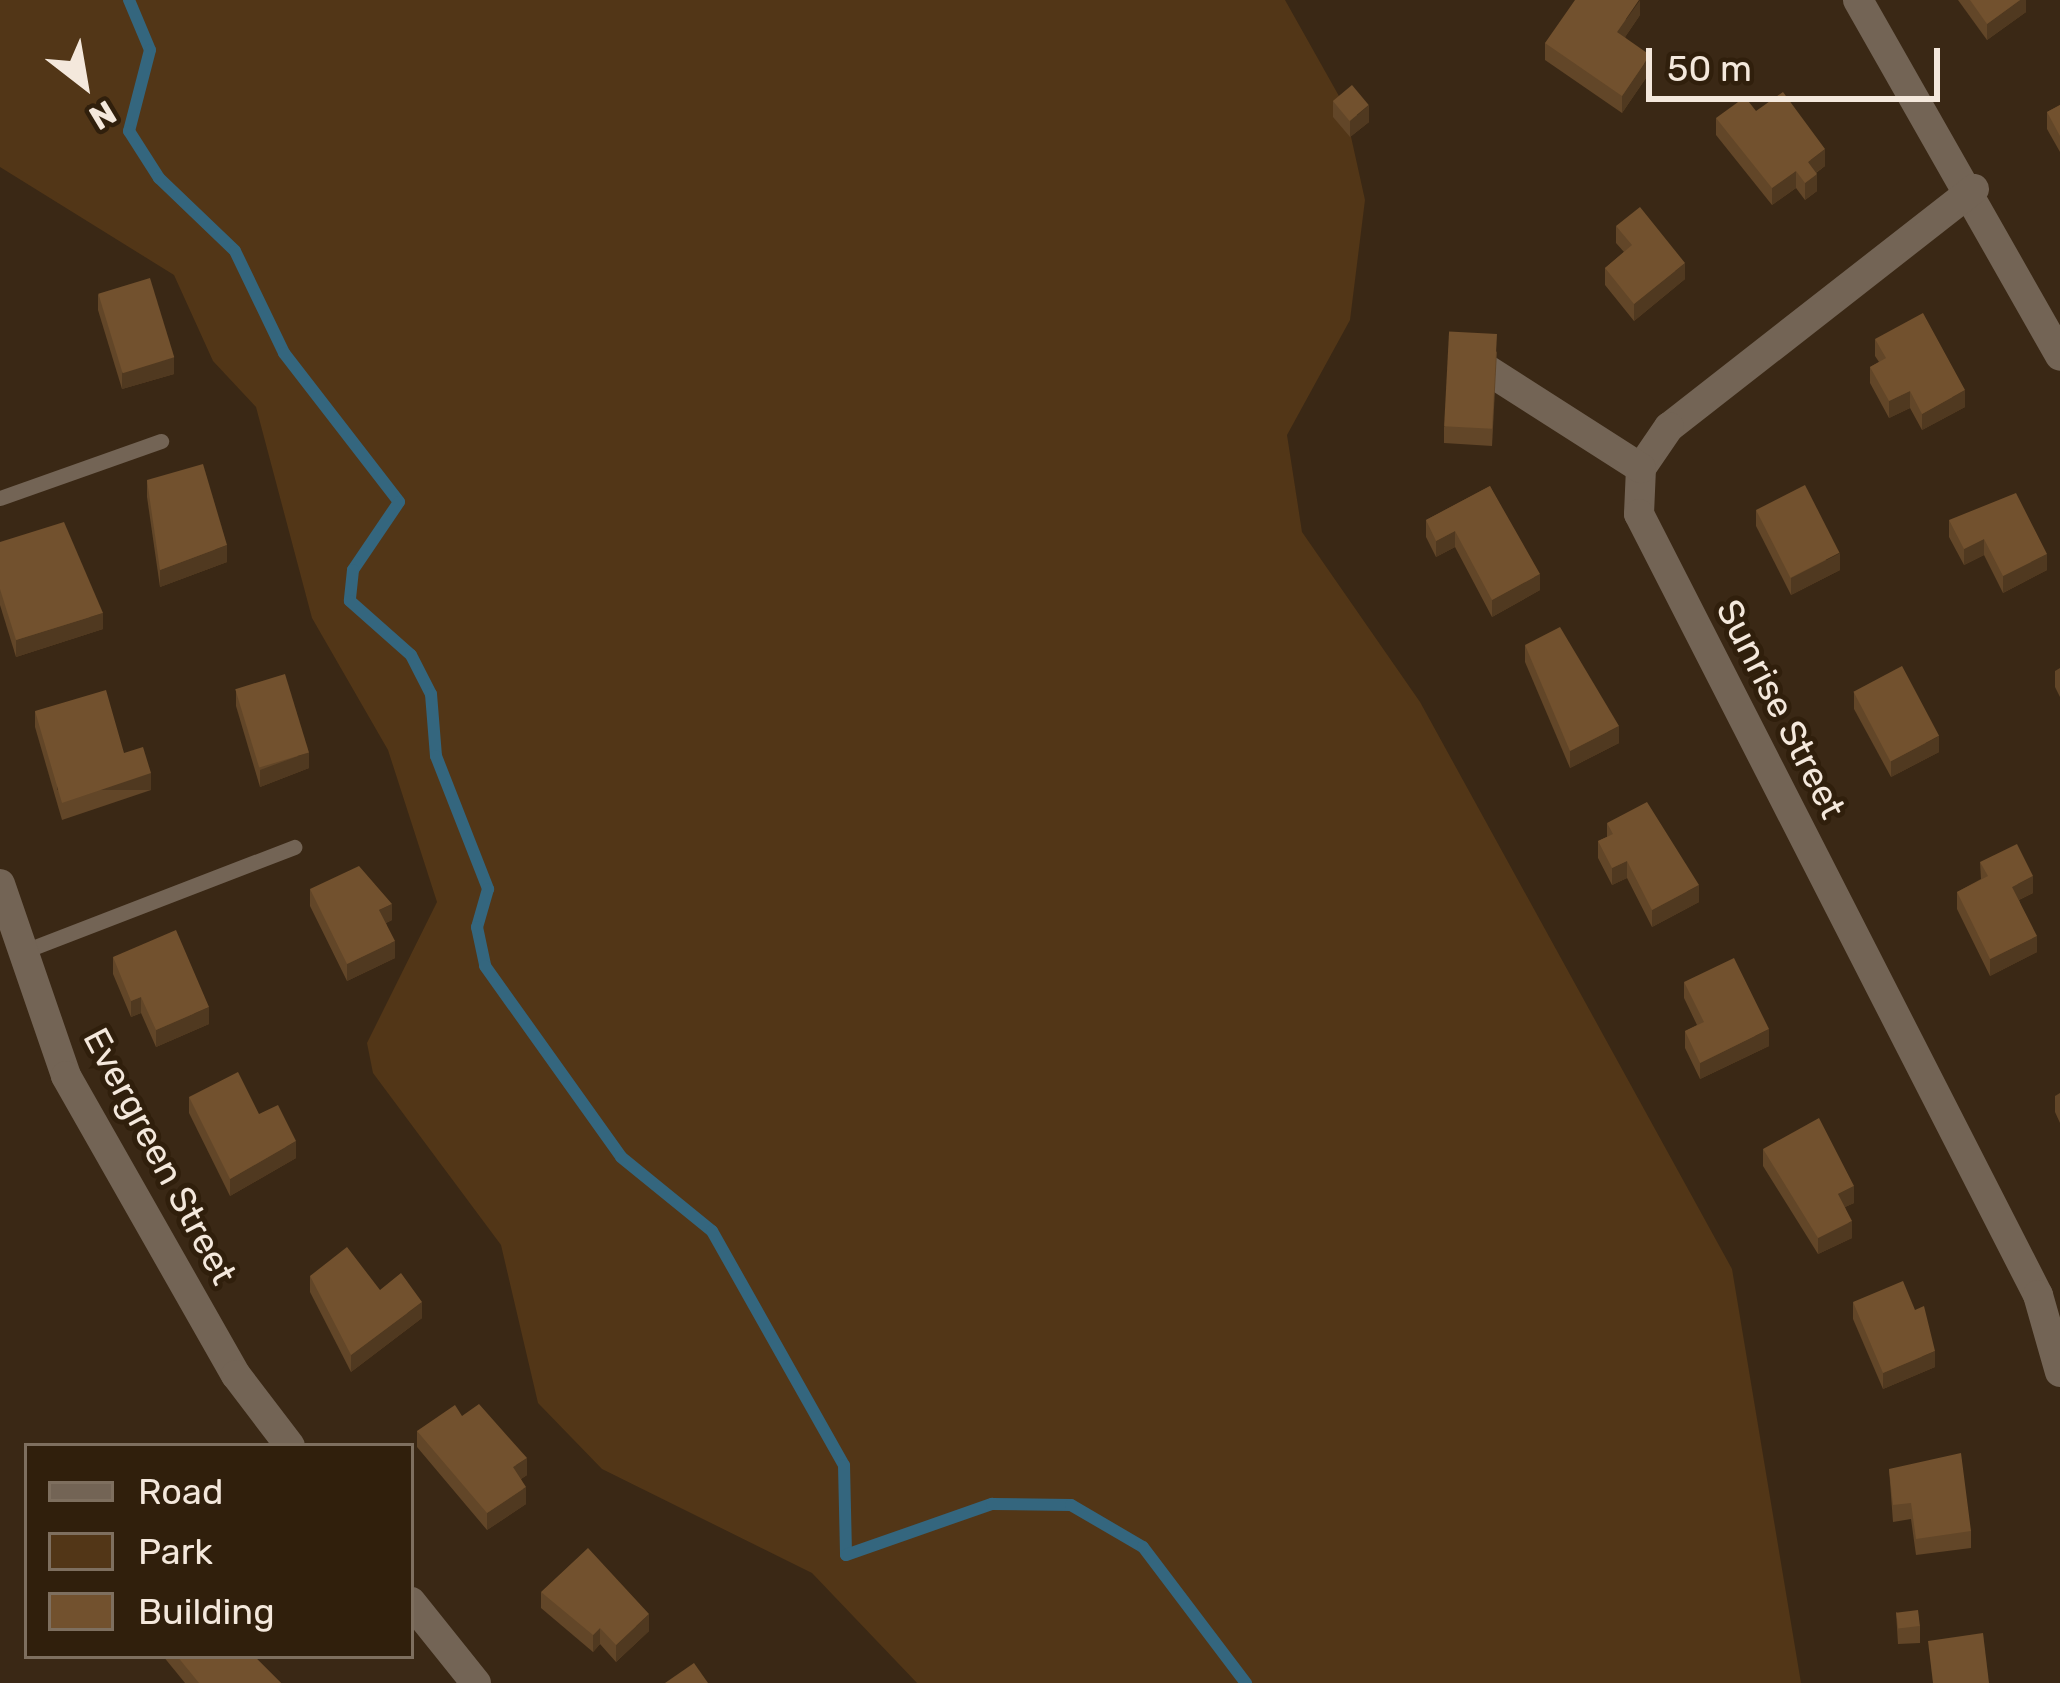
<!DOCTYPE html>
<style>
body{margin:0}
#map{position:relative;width:2060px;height:1683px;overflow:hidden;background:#3a2815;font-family:Rubik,sans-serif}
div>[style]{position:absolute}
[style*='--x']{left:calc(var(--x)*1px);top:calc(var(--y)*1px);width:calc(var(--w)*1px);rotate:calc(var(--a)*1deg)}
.green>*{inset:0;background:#523617}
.stream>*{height:12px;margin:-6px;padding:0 6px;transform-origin:6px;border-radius:6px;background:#34667e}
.lane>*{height:15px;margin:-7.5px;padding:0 7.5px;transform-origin:7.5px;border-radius:7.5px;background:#736455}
.street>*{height:30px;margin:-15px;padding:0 15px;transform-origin:15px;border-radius:15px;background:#736455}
.wall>*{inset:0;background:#624628}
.shaded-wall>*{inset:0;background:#503920;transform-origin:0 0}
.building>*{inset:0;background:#72512e;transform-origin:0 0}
span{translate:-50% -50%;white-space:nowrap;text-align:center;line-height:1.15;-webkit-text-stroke:10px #301f0c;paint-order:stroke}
.street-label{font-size:36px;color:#f4e8dc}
.legend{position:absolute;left:24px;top:1443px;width:390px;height:216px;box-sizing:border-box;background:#301f0c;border:3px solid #7e6f5f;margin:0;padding:15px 21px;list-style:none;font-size:36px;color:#f4e8dc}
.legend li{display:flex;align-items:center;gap:24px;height:60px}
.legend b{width:60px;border:3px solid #7e6f5f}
.north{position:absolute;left:24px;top:24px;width:120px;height:120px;-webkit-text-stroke:9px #301f0c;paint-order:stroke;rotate:149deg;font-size:33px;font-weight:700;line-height:48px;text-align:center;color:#f4e8dc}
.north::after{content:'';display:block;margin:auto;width:42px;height:54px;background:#f4e8dc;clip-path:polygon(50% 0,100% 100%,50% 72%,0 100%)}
.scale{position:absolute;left:1646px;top:48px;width:294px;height:54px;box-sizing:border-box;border:6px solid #f4e8dc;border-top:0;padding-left:15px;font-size:36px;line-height:42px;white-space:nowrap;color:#f4e8dc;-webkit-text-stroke:9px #301f0c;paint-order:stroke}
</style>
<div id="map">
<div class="green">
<i style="clip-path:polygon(0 0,1285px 0,1344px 105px,1365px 200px,1350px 320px,1287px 435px,1302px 532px,1420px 702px,1732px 1269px,1801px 1683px,917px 1683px,812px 1573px,602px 1469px,538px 1403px,501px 1245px,373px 1073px,367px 1043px,437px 902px,388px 750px,312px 618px,256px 407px,213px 361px,174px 275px,0 167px)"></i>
</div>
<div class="stream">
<i style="--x:129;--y:0;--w:54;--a:67.2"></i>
<i style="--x:150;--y:50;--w:84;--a:104.5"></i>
<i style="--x:129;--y:131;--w:56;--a:57.4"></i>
<i style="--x:159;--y:178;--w:105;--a:43.8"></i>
<i style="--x:235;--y:251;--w:113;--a:64.3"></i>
<i style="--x:284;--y:353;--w:188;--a:52.3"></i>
<i style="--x:399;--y:502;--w:82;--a:124.1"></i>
<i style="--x:353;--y:570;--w:31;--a:96"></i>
<i style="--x:350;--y:601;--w:81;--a:41.5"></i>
<i style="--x:411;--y:655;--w:44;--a:62.9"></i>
<i style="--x:431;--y:694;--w:62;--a:85.4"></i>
<i style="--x:436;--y:756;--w:143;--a:68.6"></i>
<i style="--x:488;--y:889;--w:40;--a:106"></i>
<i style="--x:477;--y:927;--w:40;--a:78"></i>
<i style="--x:485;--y:966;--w:234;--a:54.5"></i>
<i style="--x:621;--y:1157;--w:117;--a:39.1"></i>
<i style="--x:712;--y:1231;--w:269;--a:60.6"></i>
<i style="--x:844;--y:1465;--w:90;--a:88.7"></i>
<i style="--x:846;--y:1555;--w:155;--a:-19.3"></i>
<i style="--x:992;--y:1504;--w:79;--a:0.7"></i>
<i style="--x:1071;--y:1505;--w:83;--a:30.3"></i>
<i style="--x:1143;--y:1547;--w:171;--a:52.9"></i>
</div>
<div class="lane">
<i style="--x:0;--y:498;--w:171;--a:-19.5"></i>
<i style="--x:22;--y:952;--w:292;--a:-21.1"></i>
</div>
<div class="street">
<i style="--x:1858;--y:0;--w:409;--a:60.4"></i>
<i style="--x:1974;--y:189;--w:387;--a:142"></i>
<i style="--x:1669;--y:427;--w:50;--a:124.3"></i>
<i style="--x:1641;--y:468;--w:46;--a:92.5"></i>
<i style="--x:1639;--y:514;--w:877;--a:62.94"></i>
<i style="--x:2038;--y:1295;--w:80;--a:74.1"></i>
<i style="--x:1464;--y:355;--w:210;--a:32.6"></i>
<i style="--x:0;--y:884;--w:203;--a:71"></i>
<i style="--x:66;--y:1076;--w:344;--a:60.4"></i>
<i style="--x:236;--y:1375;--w:89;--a:52.7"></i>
<i style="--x:411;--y:1602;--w:104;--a:51.3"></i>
</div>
<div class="wall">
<i style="clip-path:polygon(1958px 0,2026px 0,2026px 12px,1987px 40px)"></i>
<i style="clip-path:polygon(1640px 15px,1625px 37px,1650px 72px,1622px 113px,1545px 60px,1545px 43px)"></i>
<i style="clip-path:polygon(1333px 101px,1369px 122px,1350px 137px,1333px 117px)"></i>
<i style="clip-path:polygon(2060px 105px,2060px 152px,2047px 129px,2047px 112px)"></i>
<i style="clip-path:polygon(1716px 118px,1825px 166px,1816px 173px,1817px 191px,1805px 200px,1796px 188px,1772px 205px,1716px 135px)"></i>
<i style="clip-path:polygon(1616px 226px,1685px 279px,1634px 321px,1605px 285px,1605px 268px,1624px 252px,1616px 243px)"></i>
<i style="clip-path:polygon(98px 294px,174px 374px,122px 389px,98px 310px)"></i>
<i style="clip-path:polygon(1875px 339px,1965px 407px,1922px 430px,1910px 408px,1889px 418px,1870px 383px,1870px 367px,1879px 362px,1875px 356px)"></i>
<i style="clip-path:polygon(1497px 351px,1492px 446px,1444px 443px,1444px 427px)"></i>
<i style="clip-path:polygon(147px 480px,227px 562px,160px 587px,147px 497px)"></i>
<i style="clip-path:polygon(1490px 486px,1540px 590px,1492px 617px,1455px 547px,1436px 557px,1426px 537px,1426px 520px)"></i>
<i style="clip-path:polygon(1756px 510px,1840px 570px,1791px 595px,1756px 526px)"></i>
<i style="clip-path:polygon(1949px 520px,2047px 570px,2003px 593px,1984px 555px,1964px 565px,1949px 537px)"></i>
<i style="clip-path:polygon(0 542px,103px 629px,16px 657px,0 605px)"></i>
<i style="clip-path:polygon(1525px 645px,1619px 743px,1570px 768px,1525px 662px)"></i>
<i style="clip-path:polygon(2060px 668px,2060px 697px,2055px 687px,2055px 671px)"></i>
<i style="clip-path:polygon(236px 690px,309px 768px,260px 787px,236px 706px)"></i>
<i style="clip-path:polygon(1854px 692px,1939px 752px,1891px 777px,1854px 709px)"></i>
<i style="clip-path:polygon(35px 711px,124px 753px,151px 790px,62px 820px,35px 727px)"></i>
<i style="clip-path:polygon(1607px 823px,1699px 902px,1652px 927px,1627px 878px,1612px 885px,1598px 858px,1598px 841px,1607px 837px)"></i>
<i style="clip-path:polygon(1980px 862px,2033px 893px,2019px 900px,2037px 952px,1990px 976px,1957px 909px,1957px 892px,1981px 879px)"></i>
<i style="clip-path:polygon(310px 889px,392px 920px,386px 923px,395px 958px,347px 981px,310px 906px)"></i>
<i style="clip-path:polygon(113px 957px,209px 1024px,156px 1047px,141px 1013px,131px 1017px,113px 974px)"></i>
<i style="clip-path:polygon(1684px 982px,1769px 1046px,1700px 1079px,1685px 1048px,1685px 1031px,1697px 1025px,1684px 998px)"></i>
<i style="clip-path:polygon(2060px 1093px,2060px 1123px,2055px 1112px,2055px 1096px)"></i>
<i style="clip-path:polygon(189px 1097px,259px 1114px,296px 1158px,230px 1196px,189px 1113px)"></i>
<i style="clip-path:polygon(1763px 1149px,1854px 1203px,1845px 1207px,1852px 1238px,1818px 1254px,1763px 1166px)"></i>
<i style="clip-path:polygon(310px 1276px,422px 1318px,351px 1372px,310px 1292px)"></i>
<i style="clip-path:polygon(1853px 1302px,1935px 1367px,1883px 1389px,1853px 1319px)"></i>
<i style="clip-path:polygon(462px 1416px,527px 1475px,521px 1479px,526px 1504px,487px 1530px,417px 1447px,417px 1431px)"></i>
<i style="clip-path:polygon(1889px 1469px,1971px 1531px,1971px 1548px,1916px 1555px,1911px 1519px,1893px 1522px)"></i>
<i style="clip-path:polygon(541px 1592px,649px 1631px,616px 1662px,600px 1644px,593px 1652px,541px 1608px)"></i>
<i style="clip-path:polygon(1896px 1612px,1920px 1626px,1920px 1643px,1898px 1644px)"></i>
<i style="clip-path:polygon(163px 1656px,254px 1656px,281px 1683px,185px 1683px)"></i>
</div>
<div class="shaded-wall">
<i style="clip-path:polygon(1640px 0,1640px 15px,1617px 49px,1617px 32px)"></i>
<i style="clip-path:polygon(2020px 0,2026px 0,2026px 12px,1987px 40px,1987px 24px)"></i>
<i style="clip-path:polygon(1650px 55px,1650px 72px,1622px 113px,1622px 96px)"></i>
<i style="clip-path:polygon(1369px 105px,1369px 122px,1350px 137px,1350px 121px)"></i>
<i style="clip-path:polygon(1825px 149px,1825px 166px,1808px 178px,1808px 162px)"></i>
<i style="clip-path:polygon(1796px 171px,1796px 188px,1772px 205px,1772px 188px)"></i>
<i style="clip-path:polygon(1817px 174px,1817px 191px,1805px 200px,1805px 183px)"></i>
<i style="clip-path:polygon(1685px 263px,1685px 279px,1634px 321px,1634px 304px)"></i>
<i style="clip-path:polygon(174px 357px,174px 374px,122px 389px,122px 372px)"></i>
<i style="clip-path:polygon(1965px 390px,1965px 407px,1922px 430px,1922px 414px)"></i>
<i style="clip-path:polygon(1910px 391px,1910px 408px,1889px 418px,1889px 401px)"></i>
<i style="clip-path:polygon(1455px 531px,1455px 547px,1436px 557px,1436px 541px)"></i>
<i style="clip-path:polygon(1984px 539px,1984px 555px,1964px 565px,1964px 549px)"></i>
<i style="clip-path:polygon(227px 545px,227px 562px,160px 587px,160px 570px)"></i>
<i style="clip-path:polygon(1840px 553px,1840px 570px,1791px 595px,1791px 578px)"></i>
<i style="clip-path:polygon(2047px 554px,2047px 570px,2003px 593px,2003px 576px)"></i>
<i style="clip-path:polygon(1540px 574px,1540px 590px,1492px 617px,1492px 600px)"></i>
<i style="clip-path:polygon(103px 613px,103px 629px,16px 657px,16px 640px)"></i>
<i style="clip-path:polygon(1619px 726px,1619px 743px,1570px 768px,1570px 751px)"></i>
<i style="clip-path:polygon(1939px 736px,1939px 752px,1891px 777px,1891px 761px)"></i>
<i style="clip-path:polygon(309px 752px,309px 768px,260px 787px,260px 770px)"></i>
<i style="left:151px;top:773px;width:17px;height:94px;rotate:90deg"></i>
<i style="clip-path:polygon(1627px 861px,1627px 878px,1612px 885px,1612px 868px)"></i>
<i style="clip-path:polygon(2033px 876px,2033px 893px,2012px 903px,2012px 887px)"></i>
<i style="clip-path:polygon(1699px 885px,1699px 902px,1652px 927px,1652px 910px)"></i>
<i style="clip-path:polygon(392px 904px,392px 920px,379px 926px,379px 910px)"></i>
<i style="clip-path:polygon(2037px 936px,2037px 952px,1990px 976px,1990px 959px)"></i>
<i style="clip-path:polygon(395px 941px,395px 958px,347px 981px,347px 964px)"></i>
<i style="clip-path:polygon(141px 997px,141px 1013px,131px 1017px,131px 1001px)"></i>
<i style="clip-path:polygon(209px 1007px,209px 1024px,156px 1047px,156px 1030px)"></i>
<i style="clip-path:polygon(1769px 1029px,1769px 1046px,1700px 1079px,1700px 1063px)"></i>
<i style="clip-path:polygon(296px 1141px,296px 1158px,230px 1196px,230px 1179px)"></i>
<i style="clip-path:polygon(1854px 1186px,1854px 1203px,1838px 1210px,1838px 1194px)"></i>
<i style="clip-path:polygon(1852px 1221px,1852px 1238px,1818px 1254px,1818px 1238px)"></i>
<i style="clip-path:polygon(422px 1302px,422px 1318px,351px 1372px,351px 1355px)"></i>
<i style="clip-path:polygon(1935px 1351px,1935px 1367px,1883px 1389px,1883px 1373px)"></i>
<i style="clip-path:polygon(527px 1458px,527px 1475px,513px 1484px,513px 1467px)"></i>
<i style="clip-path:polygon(526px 1487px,526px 1504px,487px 1530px,487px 1513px)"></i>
<i style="clip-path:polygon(649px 1614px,649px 1631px,616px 1662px,616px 1645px)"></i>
<i style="clip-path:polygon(600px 1628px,600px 1644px,593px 1652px,593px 1635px)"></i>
</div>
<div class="building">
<i style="clip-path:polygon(1575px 0,1639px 0,1617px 32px,1650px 55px,1622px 96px,1545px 43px)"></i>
<i style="clip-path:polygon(1970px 0,2020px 0,1987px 24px)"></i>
<i style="left:1352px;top:85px;width:26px;height:25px;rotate:50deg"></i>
<i style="clip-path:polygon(1783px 92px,1825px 149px,1808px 162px,1817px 174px,1805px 183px,1796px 171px,1772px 188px,1716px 118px,1745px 97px,1756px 111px)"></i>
<i style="clip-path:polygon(2060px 105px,2060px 136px,2047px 112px)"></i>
<i style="clip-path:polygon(1640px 207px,1685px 263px,1634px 304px,1605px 268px,1632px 245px,1616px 226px)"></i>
<i style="left:150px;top:278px;width:83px;height:54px;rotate:73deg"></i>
<i style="clip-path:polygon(1923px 313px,1965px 390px,1922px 414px,1910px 391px,1889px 401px,1870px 367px,1886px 358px,1875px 339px)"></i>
<i style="left:1497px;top:334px;width:95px;height:48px;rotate:93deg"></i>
<i style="clip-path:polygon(203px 464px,227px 545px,160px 570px,147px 480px)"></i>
<i style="left:1805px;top:485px;width:76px;height:55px;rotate:63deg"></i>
<i style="clip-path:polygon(1490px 486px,1540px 574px,1492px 600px,1455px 531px,1436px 541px,1426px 520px)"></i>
<i style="clip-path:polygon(2016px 493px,2047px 554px,2003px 576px,1984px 539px,1964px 549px,1949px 520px)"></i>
<i style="clip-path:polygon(64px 522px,103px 613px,16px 640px,0 589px,0 542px)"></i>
<i style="clip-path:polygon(1560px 627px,1619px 726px,1570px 751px,1525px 645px)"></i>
<i style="left:1902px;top:666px;width:79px;height:55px;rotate:62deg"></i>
<i style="left:285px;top:674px;width:82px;height:52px;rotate:73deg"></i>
<i style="clip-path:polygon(106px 690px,124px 753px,143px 747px,151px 773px,62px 803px,35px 711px)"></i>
<i style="clip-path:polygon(1647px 802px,1699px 885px,1652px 910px,1627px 861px,1612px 868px,1598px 841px,1613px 834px,1607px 823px)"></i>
<i style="clip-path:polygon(2017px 844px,2033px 876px,2012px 887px,2037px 936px,1990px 959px,1957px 892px,1988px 876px,1980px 862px)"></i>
<i style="clip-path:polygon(359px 866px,392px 904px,379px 910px,395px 941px,347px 964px,310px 889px)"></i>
<i style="clip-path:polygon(176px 930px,209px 1007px,156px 1030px,141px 997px,131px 1001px,113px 957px)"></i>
<i style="clip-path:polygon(1734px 958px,1769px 1029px,1700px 1063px,1685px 1031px,1704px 1022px,1684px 982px)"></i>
<i style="clip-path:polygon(238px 1072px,259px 1114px,278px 1105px,296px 1141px,230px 1179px,189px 1097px)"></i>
<i style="clip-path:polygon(1819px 1118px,1854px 1186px,1838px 1194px,1852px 1221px,1818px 1238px,1763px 1149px)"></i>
<i style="clip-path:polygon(347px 1247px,380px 1290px,401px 1273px,422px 1302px,351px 1355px,310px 1276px)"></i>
<i style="clip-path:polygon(1903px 1281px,1915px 1310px,1924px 1306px,1935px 1351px,1883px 1373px,1853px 1302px)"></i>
<i style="clip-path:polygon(479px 1404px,527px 1458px,513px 1467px,526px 1487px,487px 1513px,417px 1431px,455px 1405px,462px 1416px)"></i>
<i style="clip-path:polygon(1961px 1453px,1971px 1531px,1916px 1539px,1911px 1503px,1893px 1505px,1889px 1469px)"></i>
<i style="clip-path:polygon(588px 1548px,649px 1614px,616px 1645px,600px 1628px,593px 1635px,541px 1592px)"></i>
<i style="left:1918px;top:1610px;width:16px;height:22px;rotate:83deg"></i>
<i style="clip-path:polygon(1983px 1633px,1989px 1683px,1933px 1683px,1928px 1641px)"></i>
<i style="clip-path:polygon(177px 1656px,254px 1656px,281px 1683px,199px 1683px)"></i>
<i style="clip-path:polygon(694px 1663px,708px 1683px,665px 1683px)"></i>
</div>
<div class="street-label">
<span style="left:1781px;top:709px;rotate:63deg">Sunrise Street</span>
<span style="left:160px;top:1156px;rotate:62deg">Evergreen Street</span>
</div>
<ul class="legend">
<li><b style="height:15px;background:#736455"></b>Road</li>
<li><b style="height:33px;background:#523617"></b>Park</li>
<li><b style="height:33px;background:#72512e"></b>Building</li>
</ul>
<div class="north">N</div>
<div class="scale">50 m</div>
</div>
